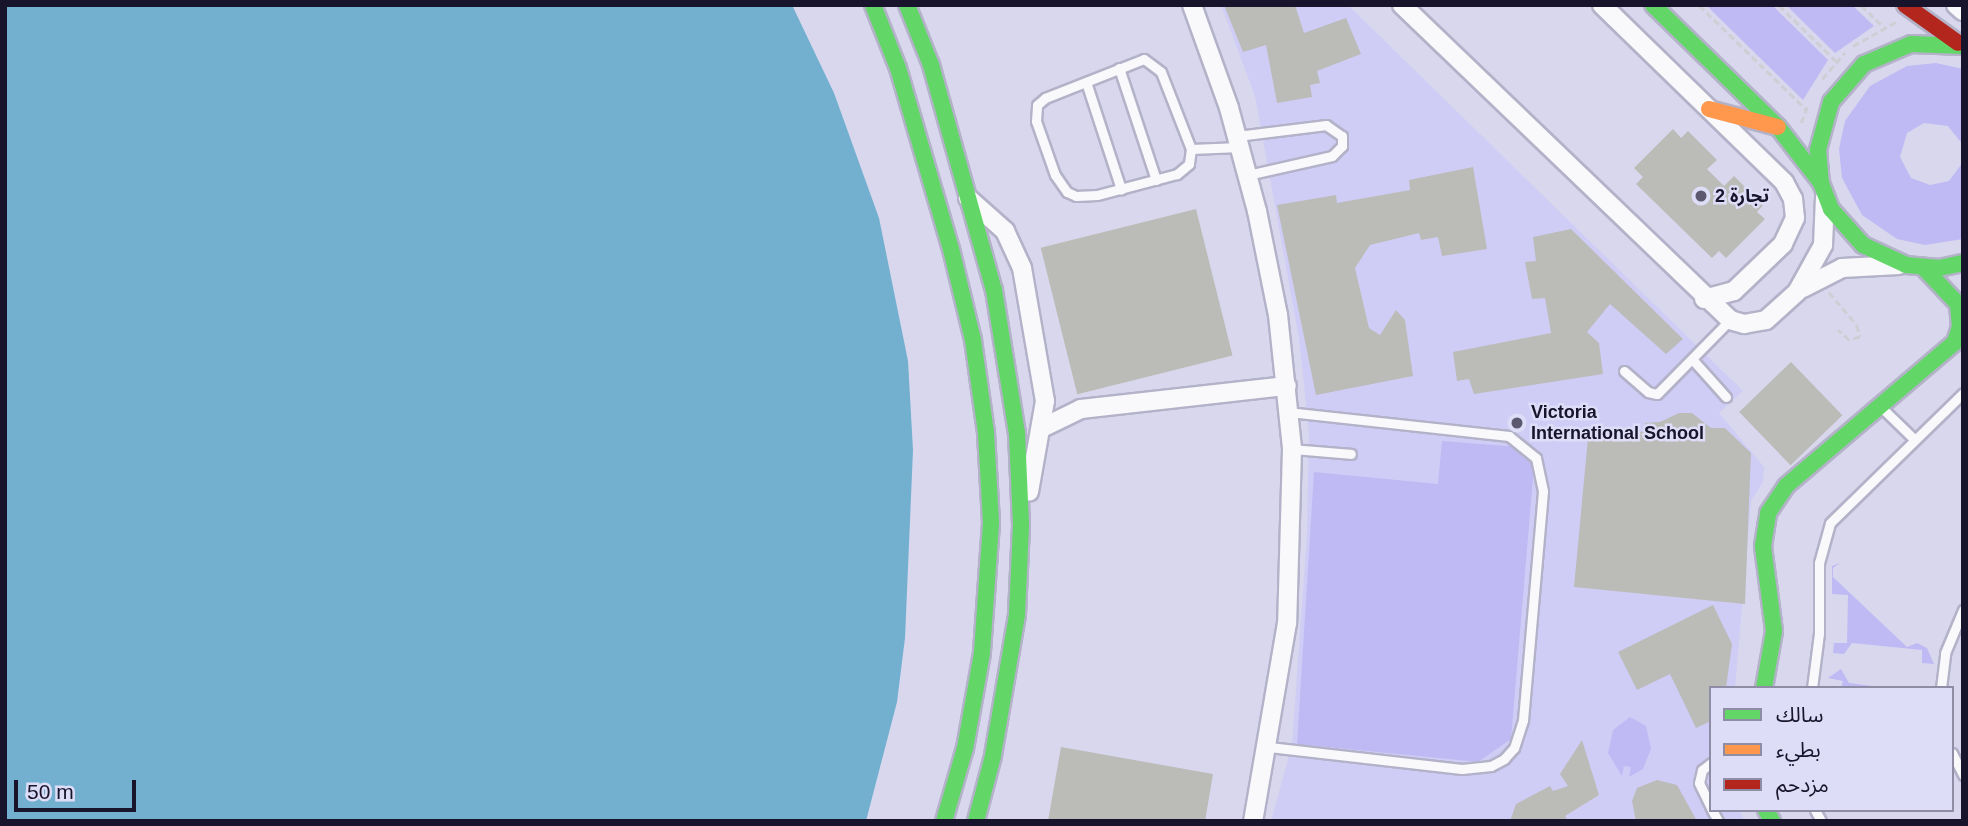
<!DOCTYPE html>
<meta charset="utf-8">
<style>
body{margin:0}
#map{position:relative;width:1968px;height:826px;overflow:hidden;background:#d8d7ed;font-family:Arial,"Noto Sans Arabic",sans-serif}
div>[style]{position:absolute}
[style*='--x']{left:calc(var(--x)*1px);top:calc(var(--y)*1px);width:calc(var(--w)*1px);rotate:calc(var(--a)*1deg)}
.built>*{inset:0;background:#cfcdf6}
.green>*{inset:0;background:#bfbaf3}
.water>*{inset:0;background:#73b0cf}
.building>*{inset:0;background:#bbbbb8;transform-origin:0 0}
.path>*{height:2.5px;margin-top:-1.25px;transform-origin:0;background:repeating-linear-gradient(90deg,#cfced5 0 7px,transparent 0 10.5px)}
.roads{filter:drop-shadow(2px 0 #b3b2c8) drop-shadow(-2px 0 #b3b2c8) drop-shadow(0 2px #b3b2c8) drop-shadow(0 -2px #b3b2c8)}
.lane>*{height:9px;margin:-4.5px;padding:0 4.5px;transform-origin:4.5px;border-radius:4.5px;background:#f9f9fc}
.street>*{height:18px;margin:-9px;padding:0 9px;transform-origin:9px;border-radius:9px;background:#f9f9fc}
.fast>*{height:16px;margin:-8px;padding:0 8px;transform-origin:8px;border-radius:8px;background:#63d668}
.slow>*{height:16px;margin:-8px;padding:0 8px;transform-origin:8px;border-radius:8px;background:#ff974d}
.jam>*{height:16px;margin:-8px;padding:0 8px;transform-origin:8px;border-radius:8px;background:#b3261e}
.dots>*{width:19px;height:19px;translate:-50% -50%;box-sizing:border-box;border:4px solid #deddf7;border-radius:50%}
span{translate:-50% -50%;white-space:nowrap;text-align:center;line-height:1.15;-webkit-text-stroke:5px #deddf7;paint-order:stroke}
.poi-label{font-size:18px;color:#17142b;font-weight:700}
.left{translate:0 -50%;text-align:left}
.frame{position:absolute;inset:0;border:7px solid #17142b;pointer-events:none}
.legend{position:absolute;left:1709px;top:686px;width:245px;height:126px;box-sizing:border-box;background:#deddf7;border:2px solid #8e8da5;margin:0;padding:9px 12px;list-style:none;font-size:21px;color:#17142b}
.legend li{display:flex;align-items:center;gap:14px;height:35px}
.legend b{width:35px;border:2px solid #8e8da5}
.scale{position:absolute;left:14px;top:780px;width:122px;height:32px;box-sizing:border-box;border:4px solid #17142b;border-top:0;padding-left:9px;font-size:21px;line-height:24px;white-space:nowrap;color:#17142b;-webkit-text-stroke:5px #deddf7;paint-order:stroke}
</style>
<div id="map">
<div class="built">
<i style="clip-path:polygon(1221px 5px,1348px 5px,1743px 391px,1719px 413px,1764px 467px,1763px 482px,1751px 501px,1735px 688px,1711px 688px,1711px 810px,1739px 810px,1745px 821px,1271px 821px,1292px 745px,1307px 534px,1309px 432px,1299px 338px,1255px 96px)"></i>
</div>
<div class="green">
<i style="clip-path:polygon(1706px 5px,1772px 5px,1828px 60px,1803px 100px)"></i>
<i style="clip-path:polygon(1786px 5px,1852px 5px,1874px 26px,1835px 53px)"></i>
<i style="clip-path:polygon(1936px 63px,1963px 69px,1963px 145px,1948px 126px,1924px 123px,1907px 133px,1900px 157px,1911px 178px,1930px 185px,1949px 181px,1963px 162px,1963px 239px,1925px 245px,1897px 239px,1862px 215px,1842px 178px,1839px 149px,1845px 121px,1870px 86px,1907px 66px)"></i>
<i style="clip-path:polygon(1442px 441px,1520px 447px,1534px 466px,1511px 739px,1478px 762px,1297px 744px,1314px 472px,1438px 484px)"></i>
<i style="clip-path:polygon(1840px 563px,1833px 568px,1833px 577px,1907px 647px,1917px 643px,1927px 648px,1934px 664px,1922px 663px,1922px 650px,1852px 643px,1844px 654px,1833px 653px,1834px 643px,1847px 643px,1848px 595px,1832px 594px,1832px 566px)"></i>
<i style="clip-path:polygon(1841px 669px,1849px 683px,1887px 688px,1841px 688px,1843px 681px,1828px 678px)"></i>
<i style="clip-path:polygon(1630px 717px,1646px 726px,1651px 749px,1643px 769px,1629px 777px,1631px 767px,1624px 766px,1622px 776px,1608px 753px,1613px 730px)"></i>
</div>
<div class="water">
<i style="clip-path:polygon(5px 5px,792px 5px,834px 93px,879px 218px,908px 361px,913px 450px,905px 638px,897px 702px,866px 821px,5px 821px)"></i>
</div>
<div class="building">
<i style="clip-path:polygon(1224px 5px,1295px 5px,1304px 33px,1346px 18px,1361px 54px,1317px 71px,1320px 83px,1310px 85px,1312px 97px,1277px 103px,1266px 45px,1243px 52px)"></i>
<i style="clip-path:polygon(1673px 129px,1681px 138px,1688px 131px,1717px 160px,1707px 169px,1724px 186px,1734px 176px,1763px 205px,1757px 212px,1765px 219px,1726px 258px,1719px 251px,1712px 258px,1636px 184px,1643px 177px,1634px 168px)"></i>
<i style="clip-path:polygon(1473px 167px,1487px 249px,1442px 256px,1438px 237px,1421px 240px,1419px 233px,1370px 245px,1355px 268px,1369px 328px,1380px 335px,1396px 310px,1405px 320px,1413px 376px,1316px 395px,1277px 205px,1336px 195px,1337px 203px,1410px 190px,1409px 180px)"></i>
<i style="left:1196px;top:209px;width:151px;height:160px;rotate:76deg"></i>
<i style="clip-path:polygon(1571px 229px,1683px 339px,1666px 354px,1610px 304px,1587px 332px,1599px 343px,1603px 374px,1474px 394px,1469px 379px,1457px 381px,1453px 352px,1551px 333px,1545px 298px,1532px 299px,1525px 262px,1536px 261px,1533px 237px)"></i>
<i style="left:1791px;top:362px;width:74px;height:72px;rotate:46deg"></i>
<i style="clip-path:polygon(1679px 413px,1692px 413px,1711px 428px,1725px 428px,1751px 453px,1745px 604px,1574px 587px,1589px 427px,1645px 432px,1645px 423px,1660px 422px)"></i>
<i style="clip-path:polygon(1713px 605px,1732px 644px,1726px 688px,1711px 688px,1711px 721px,1696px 728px,1670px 674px,1637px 690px,1618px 652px)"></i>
<i style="clip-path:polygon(1582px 740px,1599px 795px,1565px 816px,1568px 821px,1510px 821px,1516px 804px,1550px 786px,1553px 791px,1568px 786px,1560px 774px)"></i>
<i style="clip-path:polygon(1061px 747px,1213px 774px,1205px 821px,1048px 821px)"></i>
<i style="clip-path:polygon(1657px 780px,1677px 785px,1697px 821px,1636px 821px,1632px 801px,1637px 788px)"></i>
</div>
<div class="path">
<i style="--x:1699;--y:5;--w:149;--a:44.2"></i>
<i style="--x:1779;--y:5;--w:80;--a:44.5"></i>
<i style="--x:1861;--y:5;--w:32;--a:44"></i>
<i style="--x:1853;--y:46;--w:49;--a:-29.2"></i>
<i style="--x:1822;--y:79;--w:35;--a:-49"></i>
<i style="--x:1801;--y:123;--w:17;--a:-69"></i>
<i style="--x:1829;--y:292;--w:43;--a:49.7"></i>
<i style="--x:1857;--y:325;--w:12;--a:76"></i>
<i style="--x:1860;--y:337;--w:11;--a:165"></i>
<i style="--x:1849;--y:340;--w:15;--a:-138"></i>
</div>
<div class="roads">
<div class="lane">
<i style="--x:1144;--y:59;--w:21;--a:37"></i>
<i style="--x:1161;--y:72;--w:83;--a:68.7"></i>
<i style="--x:1191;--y:149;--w:15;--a:98"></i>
<i style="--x:1189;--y:164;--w:16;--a:140"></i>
<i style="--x:1177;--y:174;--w:83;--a:165.3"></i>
<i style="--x:1097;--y:195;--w:21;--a:177"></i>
<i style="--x:1076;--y:196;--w:10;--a:-156"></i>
<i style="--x:1067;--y:192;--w:21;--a:-125"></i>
<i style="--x:1055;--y:175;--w:57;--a:-109.4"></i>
<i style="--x:1036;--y:121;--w:16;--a:-86"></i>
<i style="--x:1037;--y:105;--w:11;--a:-41"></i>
<i style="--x:1045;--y:98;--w:106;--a:-21.5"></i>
<i style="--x:1119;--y:68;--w:118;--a:71.7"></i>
<i style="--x:1086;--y:82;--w:113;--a:71.9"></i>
<i style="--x:1237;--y:136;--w:90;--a:-7"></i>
<i style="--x:1326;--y:125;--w:19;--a:35"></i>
<i style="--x:1342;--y:136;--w:10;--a:90"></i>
<i style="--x:1342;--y:146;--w:14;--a:135"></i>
<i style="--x:1332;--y:156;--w:86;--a:167.3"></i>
<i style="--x:1191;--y:149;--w:49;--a:-2.3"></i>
<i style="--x:1692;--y:359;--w:51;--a:48.2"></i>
<i style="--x:1624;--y:371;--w:32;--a:41"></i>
<i style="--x:1648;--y:392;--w:9;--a:13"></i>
<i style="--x:1657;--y:394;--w:104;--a:-45.4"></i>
<i style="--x:1881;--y:407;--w:46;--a:44.1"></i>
<i style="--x:1292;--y:449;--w:59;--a:4.8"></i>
<i style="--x:1812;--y:688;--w:55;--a:-82.7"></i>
<i style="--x:1819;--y:633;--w:70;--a:-90"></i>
<i style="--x:1819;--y:563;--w:41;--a:-74.6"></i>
<i style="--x:1830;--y:523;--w:186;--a:-44.3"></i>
<i style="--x:1941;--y:688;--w:35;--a:-83"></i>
<i style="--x:1945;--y:653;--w:47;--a:-67.3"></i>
<i style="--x:1269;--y:747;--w:194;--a:6.5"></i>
<i style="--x:1462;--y:769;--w:29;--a:-6"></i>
<i style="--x:1491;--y:766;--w:15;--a:-28"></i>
<i style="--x:1504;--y:759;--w:15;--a:-48"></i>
<i style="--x:1514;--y:748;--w:29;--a:-72"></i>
<i style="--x:1523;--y:720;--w:230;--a:-85"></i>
<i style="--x:1543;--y:491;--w:34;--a:-102"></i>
<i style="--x:1536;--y:458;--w:35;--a:-141"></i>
<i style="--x:1509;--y:436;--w:221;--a:-173.8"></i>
<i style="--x:1952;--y:753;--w:25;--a:63"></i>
<i style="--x:1711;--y:763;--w:11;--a:142"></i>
<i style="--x:1702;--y:770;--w:13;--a:103"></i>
<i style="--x:1699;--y:783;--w:28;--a:64"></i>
<i style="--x:1712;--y:810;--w:13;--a:61"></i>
<i style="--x:1815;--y:810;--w:13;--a:61"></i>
</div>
<div class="street">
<i style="--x:1192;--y:5;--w:109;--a:70.2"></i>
<i style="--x:1229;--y:108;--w:107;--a:74.8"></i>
<i style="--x:1257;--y:211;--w:106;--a:78.6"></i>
<i style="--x:1278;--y:315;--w:135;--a:84"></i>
<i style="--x:1292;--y:449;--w:174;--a:91.6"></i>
<i style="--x:1287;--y:623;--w:201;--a:99.7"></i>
<i style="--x:1402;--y:5;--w:455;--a:43.8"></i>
<i style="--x:1730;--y:320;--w:15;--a:16"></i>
<i style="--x:1744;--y:324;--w:22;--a:-10"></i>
<i style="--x:1766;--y:320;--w:42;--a:-42.1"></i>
<i style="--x:1797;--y:292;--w:54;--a:-61"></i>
<i style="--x:1823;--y:245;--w:48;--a:-87.6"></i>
<i style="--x:1602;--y:5;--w:254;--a:44.2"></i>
<i style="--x:1784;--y:182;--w:19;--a:62"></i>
<i style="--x:1793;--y:199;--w:19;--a:84"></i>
<i style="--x:1795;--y:218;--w:29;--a:115"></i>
<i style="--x:1783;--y:244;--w:68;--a:136.2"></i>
<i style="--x:1734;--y:291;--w:31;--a:165"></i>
<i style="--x:1956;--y:5;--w:9;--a:41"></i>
<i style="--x:968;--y:198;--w:50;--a:41.7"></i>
<i style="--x:1005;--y:231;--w:41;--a:65.3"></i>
<i style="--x:1022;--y:268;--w:135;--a:80.2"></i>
<i style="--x:1045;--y:401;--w:92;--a:100"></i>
<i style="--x:1803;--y:288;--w:44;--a:-27.1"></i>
<i style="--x:1842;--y:268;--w:57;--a:-3"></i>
<i style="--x:1042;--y:428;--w:43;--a:-26"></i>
<i style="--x:1081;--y:409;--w:207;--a:-6.4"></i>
</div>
<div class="fast">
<i style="--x:873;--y:5;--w:68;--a:68.4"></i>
<i style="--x:898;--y:68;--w:189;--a:73.7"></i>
<i style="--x:951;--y:249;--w:94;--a:76.4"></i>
<i style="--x:973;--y:340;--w:94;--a:82"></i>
<i style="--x:986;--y:433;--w:90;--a:86.8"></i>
<i style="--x:991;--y:523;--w:130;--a:94"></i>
<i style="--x:982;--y:653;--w:97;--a:100.1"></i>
<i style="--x:965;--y:748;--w:76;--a:106"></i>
<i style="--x:907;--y:5;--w:65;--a:68.2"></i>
<i style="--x:931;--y:65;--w:234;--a:74.4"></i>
<i style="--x:994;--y:290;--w:145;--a:80.9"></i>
<i style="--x:1017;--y:433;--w:93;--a:87.5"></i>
<i style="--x:1021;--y:526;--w:89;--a:92.6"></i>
<i style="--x:1017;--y:615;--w:143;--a:99.7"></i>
<i style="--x:993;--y:756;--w:67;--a:104.7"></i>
<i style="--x:1653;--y:5;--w:175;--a:44.3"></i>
<i style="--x:1778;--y:127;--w:67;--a:52.3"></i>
<i style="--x:1963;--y:46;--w:52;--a:-177.8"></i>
<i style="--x:1911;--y:44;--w:51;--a:156.9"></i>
<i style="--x:1864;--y:64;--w:50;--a:131"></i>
<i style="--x:1831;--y:102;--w:50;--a:105.2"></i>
<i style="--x:1818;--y:150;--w:33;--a:85"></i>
<i style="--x:1821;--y:183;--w:28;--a:69"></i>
<i style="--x:1831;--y:209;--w:48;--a:48.4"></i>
<i style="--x:1863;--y:245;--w:47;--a:24.9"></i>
<i style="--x:1906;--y:265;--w:33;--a:5"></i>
<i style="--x:1939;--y:268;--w:25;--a:-12"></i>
<i style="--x:1764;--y:688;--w:58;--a:-80"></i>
<i style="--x:1774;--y:631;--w:86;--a:-97.4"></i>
<i style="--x:1763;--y:546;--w:33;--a:-81"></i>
<i style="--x:1768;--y:513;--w:32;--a:-56"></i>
<i style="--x:1786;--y:486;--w:222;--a:-40.4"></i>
<i style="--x:1955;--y:342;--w:16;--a:-72"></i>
<i style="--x:1960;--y:327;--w:23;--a:-95"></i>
<i style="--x:1958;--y:304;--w:50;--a:-133.4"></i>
<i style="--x:1766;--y:810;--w:13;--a:61"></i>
</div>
<div class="slow">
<i style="--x:1709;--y:109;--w:71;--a:14.6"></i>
</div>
<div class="jam">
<i style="--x:1905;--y:5;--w:65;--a:35.6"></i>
</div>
</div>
<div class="dots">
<i style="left:1701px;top:196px;background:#5b586f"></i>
<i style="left:1517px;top:423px;background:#5b586f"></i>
</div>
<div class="poi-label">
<span class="left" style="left:1715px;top:196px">تجارة 2</span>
<span class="left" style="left:1531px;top:423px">Victoria<br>International School</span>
</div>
<div class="frame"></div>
<ul class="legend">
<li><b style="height:9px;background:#63d668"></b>سالك</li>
<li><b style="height:9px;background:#ff974d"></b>بطيء</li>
<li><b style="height:9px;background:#b3261e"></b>مزدحم</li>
</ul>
<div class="scale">50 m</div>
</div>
